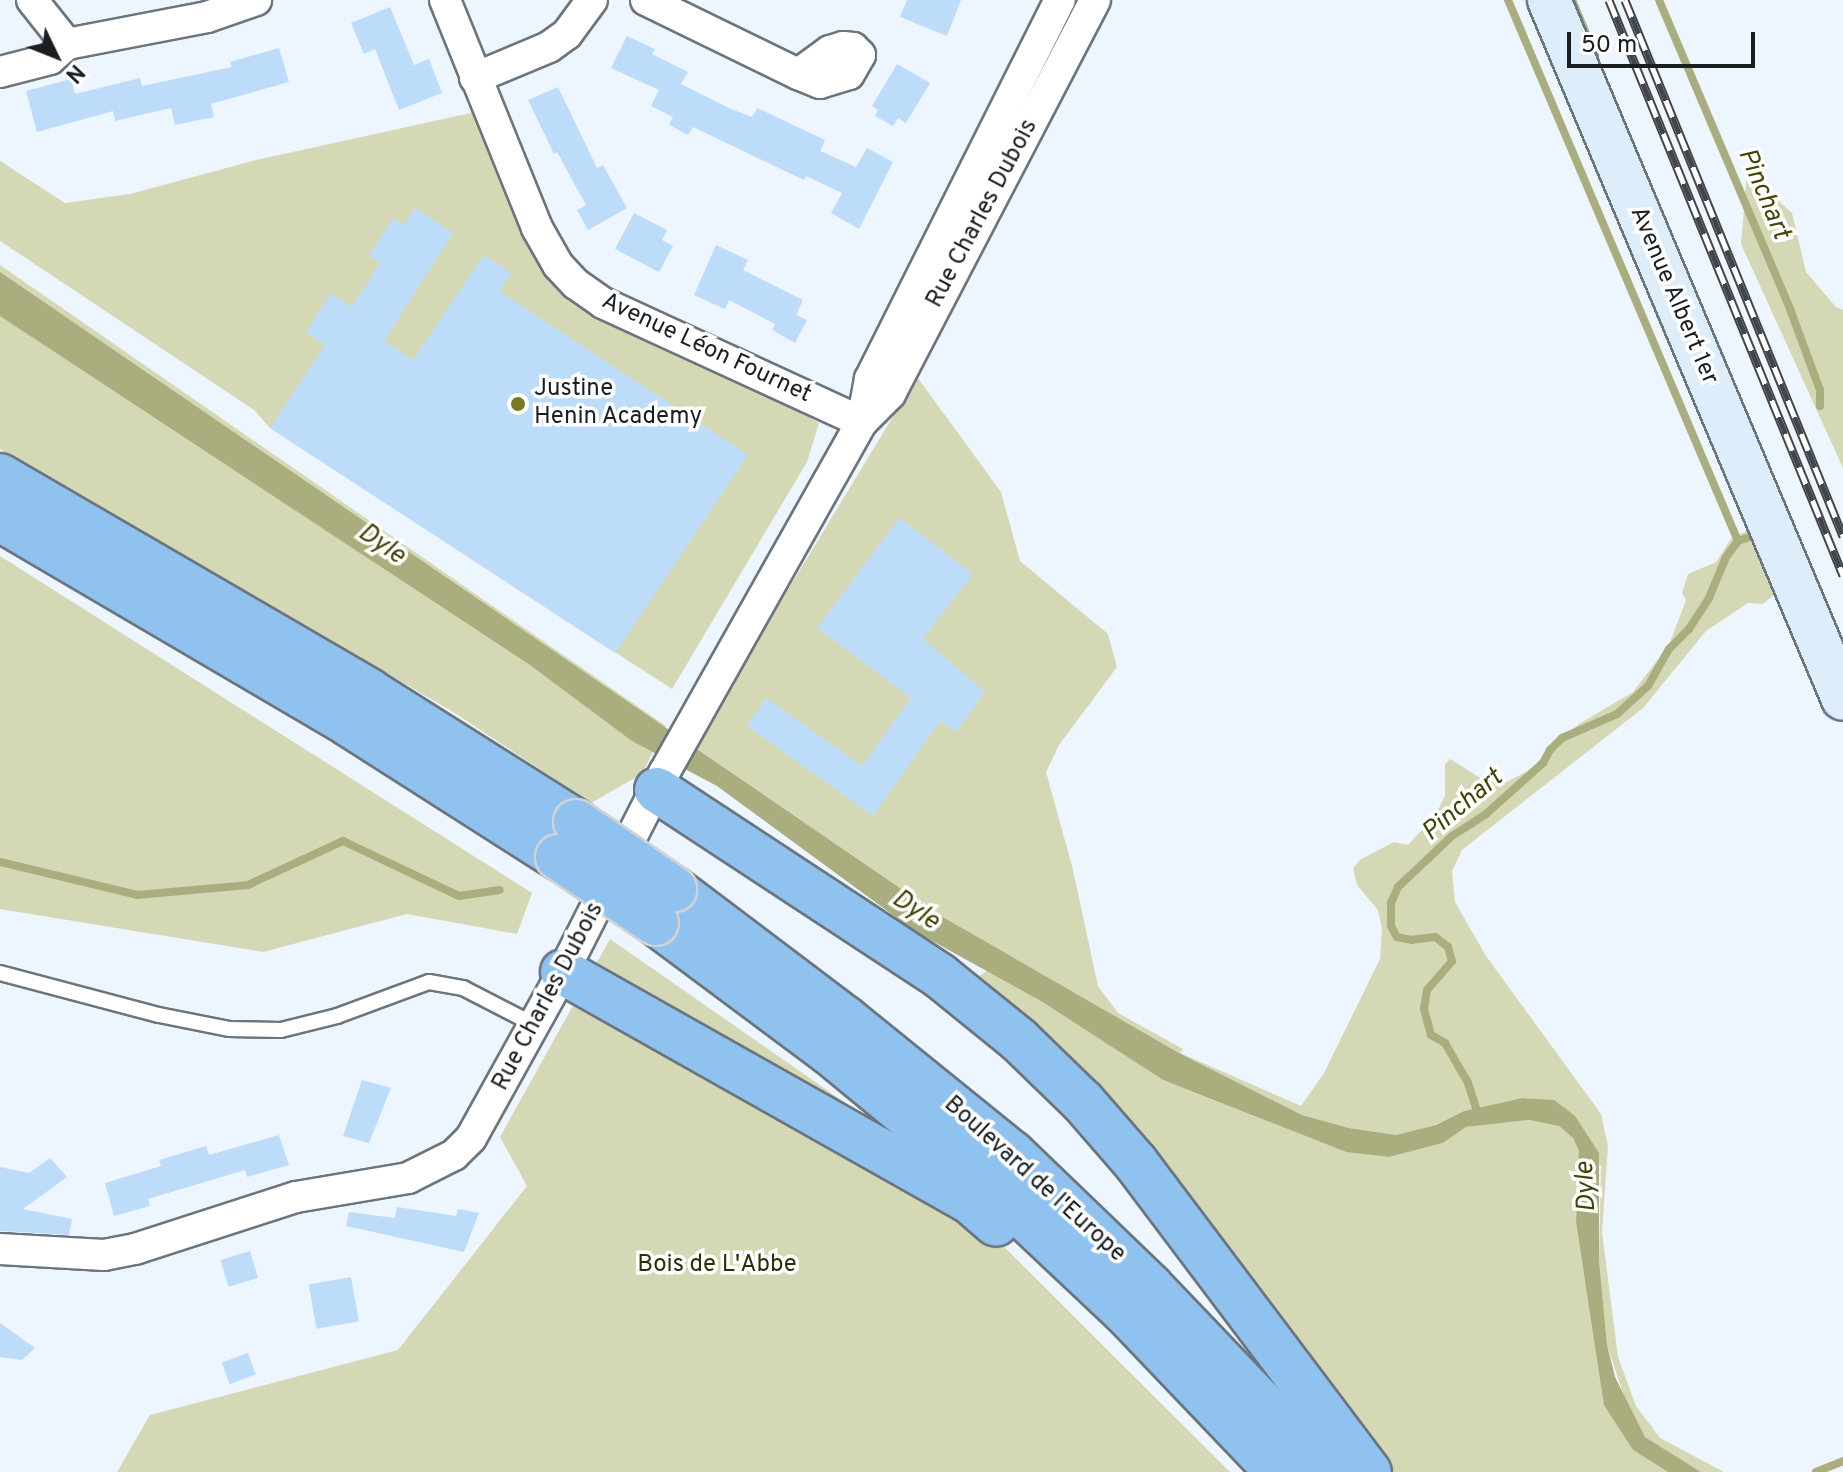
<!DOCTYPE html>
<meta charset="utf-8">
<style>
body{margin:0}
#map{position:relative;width:1843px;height:1472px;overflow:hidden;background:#edf5fe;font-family:Overpass,sans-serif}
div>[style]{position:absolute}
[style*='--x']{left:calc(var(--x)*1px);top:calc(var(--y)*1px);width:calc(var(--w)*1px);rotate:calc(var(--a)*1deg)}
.green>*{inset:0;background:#d5d8b5}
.water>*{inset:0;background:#aaad7d}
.stream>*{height:8px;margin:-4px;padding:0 4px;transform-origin:4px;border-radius:4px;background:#aaad7d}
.building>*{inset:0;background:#bddcfa;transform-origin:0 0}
.roads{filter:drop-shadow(2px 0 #6b757e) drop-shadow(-2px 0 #6b757e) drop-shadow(0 2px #6b757e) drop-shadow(0 -2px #6b757e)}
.lane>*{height:14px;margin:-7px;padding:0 7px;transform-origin:7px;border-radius:7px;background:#fff}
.street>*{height:30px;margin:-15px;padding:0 15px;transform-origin:15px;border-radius:15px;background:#fff}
.secondary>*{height:42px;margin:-21px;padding:0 21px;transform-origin:21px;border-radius:21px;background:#ddedfa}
.highway>*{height:44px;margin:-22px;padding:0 22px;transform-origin:22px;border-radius:22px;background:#8fc2ef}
.rail>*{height:9px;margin-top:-4.5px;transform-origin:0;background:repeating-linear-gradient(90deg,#fff 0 18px,#42464a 0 36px);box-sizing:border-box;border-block:2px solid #42464a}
.bridges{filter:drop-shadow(2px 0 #d1d2d3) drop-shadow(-2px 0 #d1d2d3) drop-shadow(0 2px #d1d2d3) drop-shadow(0 -2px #d1d2d3)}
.highway-bridge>*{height:44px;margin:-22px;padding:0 22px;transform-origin:22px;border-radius:22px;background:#8fc2ef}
.dots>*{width:22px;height:22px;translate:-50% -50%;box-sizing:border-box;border:4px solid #fff;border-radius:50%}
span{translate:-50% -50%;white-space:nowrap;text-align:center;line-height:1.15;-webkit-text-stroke:7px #fff;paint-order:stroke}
.street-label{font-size:24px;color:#1a1e21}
.poi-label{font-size:24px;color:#1a1e21}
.left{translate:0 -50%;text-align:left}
.park-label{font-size:24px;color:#2d2e06}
.water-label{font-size:26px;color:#414307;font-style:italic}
.north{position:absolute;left:16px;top:16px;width:80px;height:80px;-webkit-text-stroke:6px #fff;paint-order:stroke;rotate:133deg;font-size:22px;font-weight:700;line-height:32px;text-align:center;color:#1a1e21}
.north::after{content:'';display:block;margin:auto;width:28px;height:36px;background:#1a1e21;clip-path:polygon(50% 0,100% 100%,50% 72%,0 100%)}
.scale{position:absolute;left:1567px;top:32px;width:188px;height:36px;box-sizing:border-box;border:4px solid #1a1e21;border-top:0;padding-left:10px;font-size:24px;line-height:28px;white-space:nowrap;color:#1a1e21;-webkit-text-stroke:6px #fff;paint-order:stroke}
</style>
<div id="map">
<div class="green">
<i style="clip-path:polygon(480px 111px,545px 261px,819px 423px,807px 462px,672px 689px,270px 428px,254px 410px,0 241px,0 161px,65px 203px,130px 194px,256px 160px)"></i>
<i style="clip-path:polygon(1747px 173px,1792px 213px,1806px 272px,1836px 307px,1843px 310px,1843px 468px,1741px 244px)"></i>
<i style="clip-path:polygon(0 265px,666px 726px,642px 774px,591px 803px,450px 710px,0 449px)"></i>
<i style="clip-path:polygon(917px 377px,1001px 492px,1020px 561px,1108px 634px,1117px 667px,1059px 745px,1046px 772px,1072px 866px,1098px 986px,1118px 1013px,1183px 1049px,1180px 1053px,1301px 1106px,1324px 1073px,1380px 959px,1382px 928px,1378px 910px,1357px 885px,1353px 868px,1361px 859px,1394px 842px,1408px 845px,1435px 816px,1445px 796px,1445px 764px,1450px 759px,1487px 782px,1507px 782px,1528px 771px,1579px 724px,1633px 692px,1669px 645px,1686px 600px,1682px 593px,1688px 574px,1716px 562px,1731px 539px,1748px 530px,1764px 547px,1776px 593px,1763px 604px,1748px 603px,1706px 631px,1643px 708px,1462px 850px,1452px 871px,1455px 902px,1486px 956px,1601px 1114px,1608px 1146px,1602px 1232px,1618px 1357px,1636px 1406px,1660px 1438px,1724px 1472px,1701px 1472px,1645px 1437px,1629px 1411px,1607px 1345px,1599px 1260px,1601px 1166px,1554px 1101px,1522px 1098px,1464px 1111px,1436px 1125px,1396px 1135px,1349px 1128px,1302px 1115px,1179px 1053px,996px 949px,941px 916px,693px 746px)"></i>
<i style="clip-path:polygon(0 556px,532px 893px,517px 934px,407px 914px,263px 952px,0 909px)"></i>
<i style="clip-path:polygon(610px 939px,893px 1136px,1230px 1472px,117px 1472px,150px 1415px,398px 1350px,527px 1186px,500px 1137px)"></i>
<i style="clip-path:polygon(991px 968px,1163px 1080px,1346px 1152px,1389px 1157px,1443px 1143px,1466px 1127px,1529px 1120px,1559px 1126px,1573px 1138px,1579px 1151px,1576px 1222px,1584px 1275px,1633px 1450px,1668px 1472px,1383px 1472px,969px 983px)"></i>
</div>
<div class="water">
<i style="clip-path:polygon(0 272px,941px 916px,1179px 1053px,1302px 1115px,1349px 1128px,1396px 1135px,1436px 1125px,1464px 1111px,1522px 1098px,1554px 1100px,1575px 1116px,1599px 1153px,1599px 1260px,1607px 1345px,1615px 1377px,1645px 1437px,1701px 1472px,1668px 1472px,1633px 1450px,1604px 1405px,1576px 1222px,1579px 1151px,1573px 1138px,1559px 1126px,1529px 1120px,1466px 1127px,1443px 1143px,1389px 1157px,1346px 1152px,1163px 1080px,1041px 1001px,916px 932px,717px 786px,632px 741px,530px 665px,0 316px)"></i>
</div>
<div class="stream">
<i style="--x:1508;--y:0;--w:588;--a:66.97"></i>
<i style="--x:1572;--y:0;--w:60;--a:67.3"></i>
<i style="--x:1659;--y:0;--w:336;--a:67"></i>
<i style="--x:1790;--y:309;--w:86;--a:69.7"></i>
<i style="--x:1820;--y:390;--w:16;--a:90"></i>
<i style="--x:0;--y:862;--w:141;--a:13.5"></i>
<i style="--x:137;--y:895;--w:111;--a:-5.1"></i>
<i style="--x:248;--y:885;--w:105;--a:-24.9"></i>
<i style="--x:343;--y:841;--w:128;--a:25.4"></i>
<i style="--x:459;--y:896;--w:41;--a:-8.3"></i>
<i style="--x:1479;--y:1117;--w:38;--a:-108"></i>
<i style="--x:1467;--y:1081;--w:44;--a:-120.1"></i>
<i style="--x:1445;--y:1043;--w:16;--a:-150"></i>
<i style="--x:1431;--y:1035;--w:27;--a:-105"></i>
<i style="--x:1424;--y:1009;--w:19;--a:-81"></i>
<i style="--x:1427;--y:990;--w:38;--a:-49"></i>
<i style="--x:1452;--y:961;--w:15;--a:-106"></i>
<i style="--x:1448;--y:947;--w:16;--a:-142"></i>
<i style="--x:1435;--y:937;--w:23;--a:173"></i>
<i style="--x:1412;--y:940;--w:15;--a:-169"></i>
<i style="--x:1397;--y:937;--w:13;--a:-119"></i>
<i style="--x:1391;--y:926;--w:23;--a:-90"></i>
<i style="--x:1391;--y:903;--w:17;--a:-66"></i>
<i style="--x:1398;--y:887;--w:74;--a:-43.4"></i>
<i style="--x:1452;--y:836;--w:40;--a:-32.9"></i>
<i style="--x:1486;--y:814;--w:76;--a:-41.8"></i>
<i style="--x:1543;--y:763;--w:15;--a:-62"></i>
<i style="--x:1550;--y:750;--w:17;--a:-45"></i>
<i style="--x:1562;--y:738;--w:60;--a:-23.6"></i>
<i style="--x:1617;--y:714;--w:42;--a:-42.1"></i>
<i style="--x:1648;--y:686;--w:43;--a:-60.4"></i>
<i style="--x:1669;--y:649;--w:28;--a:-45"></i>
<i style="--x:1689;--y:629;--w:37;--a:-57"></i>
<i style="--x:1709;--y:598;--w:44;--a:-67.5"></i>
<i style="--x:1726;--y:557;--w:20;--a:-53"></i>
<i style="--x:1738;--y:541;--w:12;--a:-20"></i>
<i style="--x:1816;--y:1472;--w:29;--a:-22"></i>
</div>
<div class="building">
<i style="clip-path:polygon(907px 0,961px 0,947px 36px,900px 17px)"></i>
<i style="clip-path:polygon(390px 7px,414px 65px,429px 59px,442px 93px,399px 110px,375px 49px,364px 54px,351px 23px)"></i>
<i style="clip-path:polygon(627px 36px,655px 49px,652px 54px,688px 72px,681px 84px,731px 109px,752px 117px,757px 108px,825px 140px,820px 151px,856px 167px,867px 148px,893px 162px,859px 229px,831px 213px,842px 193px,806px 176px,804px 180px,693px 127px,688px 135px,669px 125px,673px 117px,651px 106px,659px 90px,611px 68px)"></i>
<i style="clip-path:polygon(279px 48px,289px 82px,211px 104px,214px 117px,175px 125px,171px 108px,115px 121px,113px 111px,37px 132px,26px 91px,71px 79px,75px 94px,140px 78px,142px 86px,232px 67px,230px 62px)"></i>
<i style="clip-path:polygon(897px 64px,930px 83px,906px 123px,898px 118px,893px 126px,875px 116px,878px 110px,872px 106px)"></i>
<i style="clip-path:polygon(558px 87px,597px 168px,603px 165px,627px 208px,588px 230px,577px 210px,586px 205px,557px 152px,554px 154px,528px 100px)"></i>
<i style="clip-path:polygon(415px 208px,453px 233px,384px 341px,413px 360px,484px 255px,511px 273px,499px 291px,748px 455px,615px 653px,270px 428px,325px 345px,306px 332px,331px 293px,352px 307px,380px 263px,369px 256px,393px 218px,404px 225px)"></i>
<i style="clip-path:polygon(634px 213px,667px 230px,662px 240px,673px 246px,659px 272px,615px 249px)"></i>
<i style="clip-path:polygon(716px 245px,748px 260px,743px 270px,803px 300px,796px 315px,807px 320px,795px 343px,772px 330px,775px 324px,729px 300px,725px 309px,694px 295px)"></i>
<i style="clip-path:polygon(899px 518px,973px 574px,923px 639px,985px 692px,956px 732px,940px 721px,873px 816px,747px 726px,766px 698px,862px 766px,911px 698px,817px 628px)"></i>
<i style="clip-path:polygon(362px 1080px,391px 1088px,369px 1143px,343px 1136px)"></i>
<i style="clip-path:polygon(279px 1135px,289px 1165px,247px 1177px,245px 1170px,148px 1199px,150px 1206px,114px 1216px,105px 1183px,161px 1166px,159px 1160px,206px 1146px,209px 1155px)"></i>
<i style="clip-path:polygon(50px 1158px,67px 1177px,23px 1209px,72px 1219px,69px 1235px,0 1231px,0 1167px,29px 1173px)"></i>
<i style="clip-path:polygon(397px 1207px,456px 1216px,458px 1209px,479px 1213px,464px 1252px,346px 1226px,349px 1212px,395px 1218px)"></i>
<i style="left:250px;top:1251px;width:28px;height:31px;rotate:73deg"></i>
<i style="left:351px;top:1277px;width:45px;height:43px;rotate:80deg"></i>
<i style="clip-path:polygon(0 1323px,35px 1348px,22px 1360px,0 1357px)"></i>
<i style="left:248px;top:1353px;width:23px;height:28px;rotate:70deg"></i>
</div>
<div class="roads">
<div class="lane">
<i style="--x:0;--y:973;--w:164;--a:14.8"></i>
<i style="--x:159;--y:1015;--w:71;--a:11.3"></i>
<i style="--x:229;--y:1029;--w:52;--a:1.1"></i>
<i style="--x:281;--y:1030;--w:58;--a:-14"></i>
<i style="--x:337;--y:1016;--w:98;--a:-20.3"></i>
<i style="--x:429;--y:982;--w:35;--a:10"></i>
<i style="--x:463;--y:988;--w:81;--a:27.2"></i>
</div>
<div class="street">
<i style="--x:32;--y:0;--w:56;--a:51.5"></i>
<i style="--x:67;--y:44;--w:143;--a:-10.9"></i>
<i style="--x:207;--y:17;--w:52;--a:-19.1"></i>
<i style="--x:445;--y:0;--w:246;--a:68"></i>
<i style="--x:537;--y:228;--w:43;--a:60.4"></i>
<i style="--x:558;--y:265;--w:26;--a:47"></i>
<i style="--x:576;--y:284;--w:33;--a:35"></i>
<i style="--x:603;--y:303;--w:285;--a:24.7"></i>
<i style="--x:646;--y:0;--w:169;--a:26"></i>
<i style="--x:798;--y:74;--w:24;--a:22"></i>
<i style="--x:820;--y:83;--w:30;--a:-17"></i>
<i style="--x:849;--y:74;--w:22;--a:-60"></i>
<i style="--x:860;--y:55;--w:10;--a:-135"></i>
<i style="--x:853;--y:48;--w:10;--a:-174"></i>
<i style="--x:843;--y:47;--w:14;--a:163"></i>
<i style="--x:830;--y:51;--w:39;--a:144"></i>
<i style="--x:0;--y:72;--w:52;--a:-14.6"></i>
<i style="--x:50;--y:59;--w:23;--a:-41"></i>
<i style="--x:475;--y:78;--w:80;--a:-22.7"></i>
<i style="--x:549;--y:47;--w:22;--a:-36"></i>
<i style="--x:567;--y:34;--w:42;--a:-53.7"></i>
<i style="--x:862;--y:422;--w:44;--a:-79.5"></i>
<i style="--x:870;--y:379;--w:424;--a:-63.4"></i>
<i style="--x:0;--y:1249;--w:104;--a:3.3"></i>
<i style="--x:104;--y:1255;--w:32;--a:-11"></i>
<i style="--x:135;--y:1249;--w:169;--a:-17.9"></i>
<i style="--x:296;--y:1197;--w:114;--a:-9.6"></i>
<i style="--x:408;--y:1178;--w:51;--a:-26.6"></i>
<i style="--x:454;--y:1155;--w:24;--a:-45"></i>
<i style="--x:471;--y:1138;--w:190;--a:-61"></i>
<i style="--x:563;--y:972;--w:223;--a:-63.1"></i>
<i style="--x:664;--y:773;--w:403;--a:-60.6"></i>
<i style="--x:862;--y:422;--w:40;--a:-45"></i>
<i style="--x:890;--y:394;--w:444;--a:-62.5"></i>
</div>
<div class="secondary">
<i style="--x:1549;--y:0;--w:758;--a:67.19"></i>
</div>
<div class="highway">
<i style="--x:0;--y:476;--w:427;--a:30.2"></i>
<i style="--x:369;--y:691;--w:245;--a:32.3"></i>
<i style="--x:0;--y:519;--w:405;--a:30.4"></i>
<i style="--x:349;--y:724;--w:248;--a:32.5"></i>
<i style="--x:657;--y:790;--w:339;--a:33.3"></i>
<i style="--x:940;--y:976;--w:102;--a:39"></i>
<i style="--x:1019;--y:1040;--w:89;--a:44.1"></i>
<i style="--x:1083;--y:1102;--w:81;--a:49"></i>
<i style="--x:1136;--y:1163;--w:387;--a:53"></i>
<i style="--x:674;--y:889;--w:216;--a:37.1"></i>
<i style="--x:846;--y:1019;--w:215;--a:39"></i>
<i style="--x:1013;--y:1154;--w:190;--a:43.9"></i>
<i style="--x:1150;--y:1286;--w:257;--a:46.3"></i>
<i style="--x:656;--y:923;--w:214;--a:36.7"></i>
<i style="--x:828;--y:1051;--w:206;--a:39.5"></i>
<i style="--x:987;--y:1182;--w:190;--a:43.3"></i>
<i style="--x:1125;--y:1312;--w:221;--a:46.3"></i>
<i style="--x:563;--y:972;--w:468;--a:29.4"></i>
<i style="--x:971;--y:1202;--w:33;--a:41"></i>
</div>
</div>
<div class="rail">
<i style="--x:1609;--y:0;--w:621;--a:67.86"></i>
<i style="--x:1625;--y:0;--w:579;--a:67.87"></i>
</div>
<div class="bridges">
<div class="highway-bridge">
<i style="--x:576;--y:822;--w:119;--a:34.4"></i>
<i style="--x:558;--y:857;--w:118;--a:34"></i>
</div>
</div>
<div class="dots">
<i style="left:518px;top:404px;background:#787b24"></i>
</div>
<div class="street-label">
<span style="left:983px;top:214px;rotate:-62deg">Rue Charles Dubois</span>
<span style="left:1673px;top:296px;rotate:67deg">Avenue Albert 1er</span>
<span style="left:706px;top:349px;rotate:25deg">Avenue Léon Fournet</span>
<span style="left:549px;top:997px;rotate:-62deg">Rue Charles Dubois</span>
<span style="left:1034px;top:1180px;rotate:42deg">Boulevard de l'Europe</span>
</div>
<div class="poi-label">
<span class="left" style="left:534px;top:404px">Justine<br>Henin Academy</span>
</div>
<div class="park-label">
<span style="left:717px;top:1266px">Bois de L'Abbe</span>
</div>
<div class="water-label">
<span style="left:1763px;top:194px;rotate:67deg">Pinchart</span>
<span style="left:381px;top:545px;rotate:35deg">Dyle</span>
<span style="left:1463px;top:806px;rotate:-40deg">Pinchart</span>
<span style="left:915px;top:911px;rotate:34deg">Dyle</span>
<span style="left:1587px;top:1187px;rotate:-93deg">Dyle</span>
</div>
<div class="north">N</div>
<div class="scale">50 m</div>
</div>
